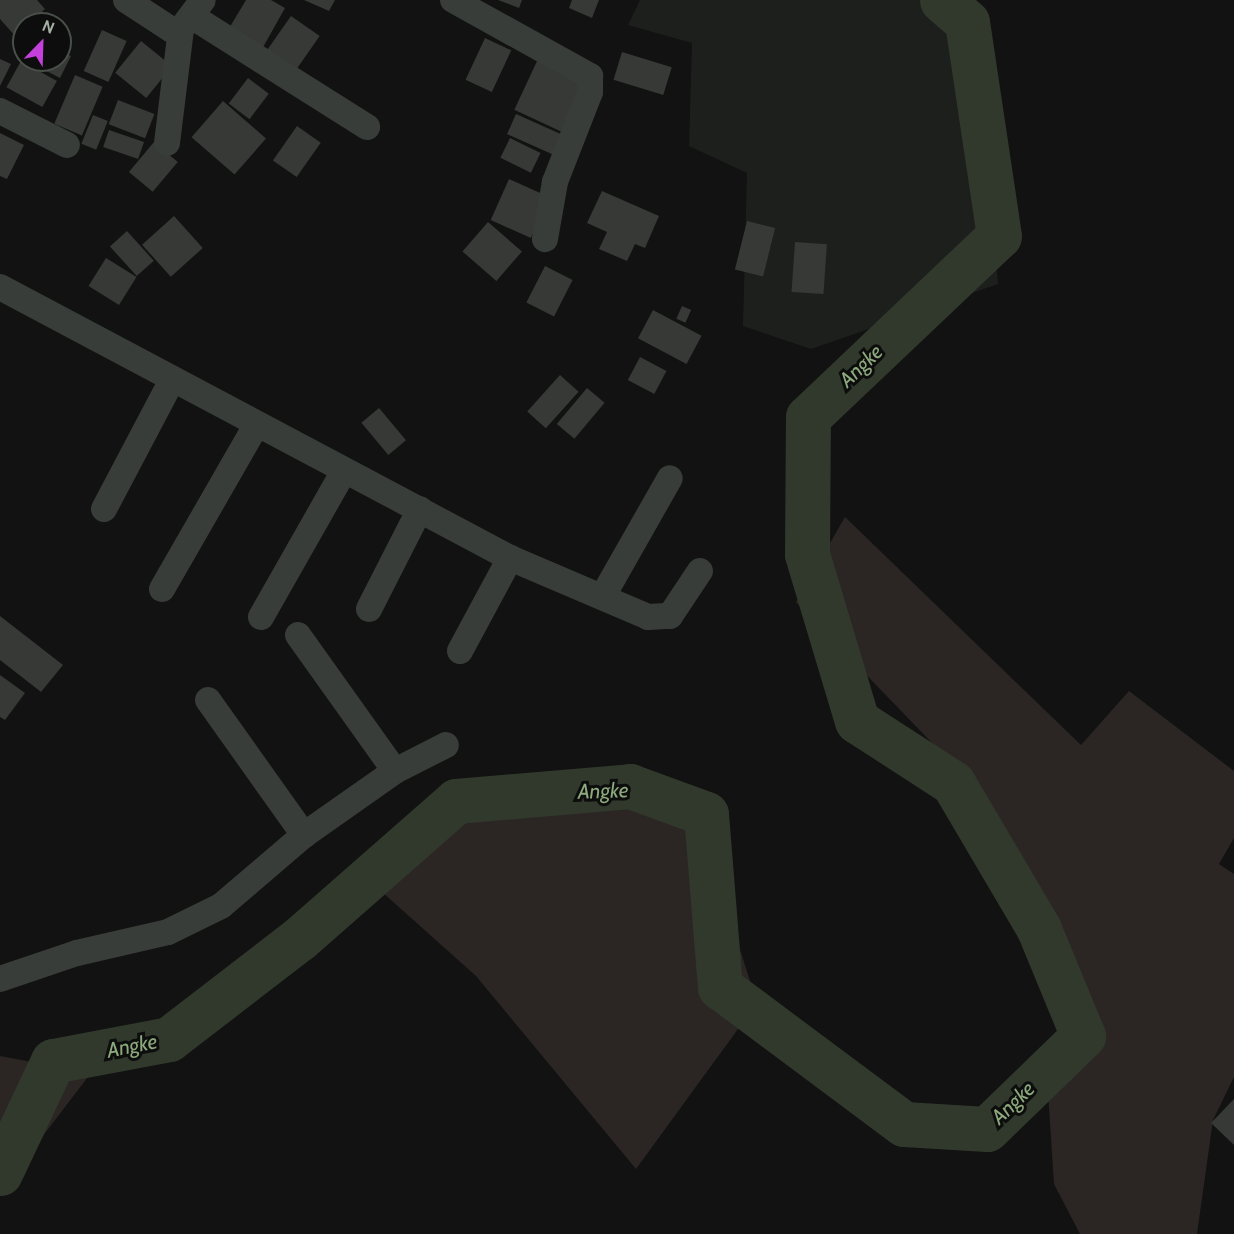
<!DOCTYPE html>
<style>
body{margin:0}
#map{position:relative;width:1234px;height:1234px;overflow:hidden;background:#111211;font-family:Cabin,sans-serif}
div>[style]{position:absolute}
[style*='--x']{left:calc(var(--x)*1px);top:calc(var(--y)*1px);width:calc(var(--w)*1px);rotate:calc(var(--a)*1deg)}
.built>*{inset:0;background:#1d1f1d}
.green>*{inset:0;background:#2b2624}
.river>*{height:45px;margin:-22.5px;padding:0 22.5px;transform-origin:22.5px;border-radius:22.5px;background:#31392c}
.building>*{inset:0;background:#363936;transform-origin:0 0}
.street>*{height:26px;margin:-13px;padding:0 13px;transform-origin:13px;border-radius:13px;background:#393d39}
span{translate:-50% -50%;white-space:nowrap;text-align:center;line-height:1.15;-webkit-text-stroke:6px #0c0d0c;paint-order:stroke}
.water-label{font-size:21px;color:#8da97e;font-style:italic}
.north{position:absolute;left:12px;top:12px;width:60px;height:60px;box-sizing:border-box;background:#0c0d0c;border:2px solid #494f49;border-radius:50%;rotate:23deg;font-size:16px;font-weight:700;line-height:24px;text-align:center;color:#a5b1a4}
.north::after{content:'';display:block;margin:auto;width:21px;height:27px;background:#c340db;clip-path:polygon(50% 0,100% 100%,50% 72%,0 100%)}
</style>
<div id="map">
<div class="built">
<i style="clip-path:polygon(640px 0,973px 0,998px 284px,811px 349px,743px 326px,747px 173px,689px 146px,692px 43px,628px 25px)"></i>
</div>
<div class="green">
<i style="clip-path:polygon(845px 517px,1081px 745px,1129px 691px,1234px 771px,1234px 838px,1219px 864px,1234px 874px,1234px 1077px,1213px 1120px,1197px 1234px,1080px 1234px,1054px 1184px,1047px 1076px,1073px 998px,961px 773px,796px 602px)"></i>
<i style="clip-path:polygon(610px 791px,696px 811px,757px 1003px,636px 1169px,476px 976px,363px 875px,479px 803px)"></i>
<i style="clip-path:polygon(0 1056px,91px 1073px,0 1192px)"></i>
</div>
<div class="river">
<i style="--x:0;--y:1173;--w:124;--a:-64.7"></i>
<i style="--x:53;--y:1061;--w:118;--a:-10.7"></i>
<i style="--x:169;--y:1039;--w:164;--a:-37.6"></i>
<i style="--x:299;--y:939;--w:209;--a:-41.3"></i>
<i style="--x:456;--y:801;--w:175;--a:-4.9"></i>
<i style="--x:630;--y:786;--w:81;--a:20.2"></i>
<i style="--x:706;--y:814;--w:174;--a:85.4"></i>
<i style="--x:720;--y:987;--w:229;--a:36.7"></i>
<i style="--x:904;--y:1124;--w:83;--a:3.4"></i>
<i style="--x:987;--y:1129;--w:134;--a:-44.1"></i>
<i style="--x:1083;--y:1036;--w:116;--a:-112.4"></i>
<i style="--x:1039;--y:929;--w:169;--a:-120.5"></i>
<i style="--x:953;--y:783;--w:114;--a:-147.1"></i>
<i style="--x:857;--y:721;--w:174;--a:-106.7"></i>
<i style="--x:807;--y:554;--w:137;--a:-89.6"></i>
<i style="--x:808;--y:417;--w:263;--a:-43.5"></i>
<i style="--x:999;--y:236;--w:216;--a:-98.5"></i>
<i style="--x:967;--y:22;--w:33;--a:-139"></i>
</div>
<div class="building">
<i style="clip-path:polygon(0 0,37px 0,45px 9px,15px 36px,0 19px)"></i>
<i style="clip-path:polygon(246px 0,271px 0,285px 8px,262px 49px,228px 30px)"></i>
<i style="clip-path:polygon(304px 0,335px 0,329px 11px)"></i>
<i style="clip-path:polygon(498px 0,522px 0,519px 8px)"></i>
<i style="clip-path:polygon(572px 0,599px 0,592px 18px,569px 8px)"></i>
<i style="left:291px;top:16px;width:35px;height:48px;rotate:35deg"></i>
<i style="left:102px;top:30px;width:27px;height:45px;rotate:24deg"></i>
<i style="left:485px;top:38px;width:29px;height:46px;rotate:25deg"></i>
<i style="left:141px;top:41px;width:40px;height:41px;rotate:39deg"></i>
<i style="clip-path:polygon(60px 51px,71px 56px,60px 78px,35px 65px,60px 60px)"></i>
<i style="left:622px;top:52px;width:52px;height:29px;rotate:17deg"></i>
<i style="clip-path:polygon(0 59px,11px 64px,0 86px)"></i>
<i style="left:538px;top:59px;width:55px;height:56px;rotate:25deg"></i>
<i style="left:21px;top:61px;width:41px;height:30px;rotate:29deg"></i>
<i style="left:75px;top:75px;width:30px;height:53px;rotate:23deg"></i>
<i style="left:248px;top:78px;width:26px;height:32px;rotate:37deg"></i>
<i style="left:118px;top:100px;width:39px;height:26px;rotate:21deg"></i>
<i style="left:223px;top:101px;width:57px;height:48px;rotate:41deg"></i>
<i style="left:516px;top:114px;width:52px;height:22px;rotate:24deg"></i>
<i style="left:93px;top:115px;width:16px;height:31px;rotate:22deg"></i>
<i style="left:297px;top:126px;width:29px;height:42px;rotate:35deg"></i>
<i style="left:109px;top:130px;width:37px;height:18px;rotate:19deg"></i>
<i style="clip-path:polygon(0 133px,24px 145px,7px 179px,0 176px)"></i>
<i style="left:510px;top:138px;width:34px;height:22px;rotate:26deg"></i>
<i style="left:154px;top:142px;width:31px;height:39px;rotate:40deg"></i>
<i style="left:509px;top:179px;width:44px;height:45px;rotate:24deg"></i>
<i style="clip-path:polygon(602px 191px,659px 216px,645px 248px,635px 244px,627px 261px,599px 249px,607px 232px,587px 223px)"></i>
<i style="left:174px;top:216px;width:43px;height:43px;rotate:48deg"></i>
<i style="left:747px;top:221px;width:29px;height:50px;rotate:14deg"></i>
<i style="left:488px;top:222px;width:45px;height:39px;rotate:41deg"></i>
<i style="left:127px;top:231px;width:40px;height:23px;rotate:48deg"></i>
<i style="left:795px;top:242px;width:32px;height:50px;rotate:4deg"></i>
<i style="left:106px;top:258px;width:36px;height:33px;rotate:32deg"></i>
<i style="left:545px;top:266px;width:31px;height:41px;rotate:27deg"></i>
<i style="left:682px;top:306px;width:10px;height:14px;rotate:24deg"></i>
<i style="left:653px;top:310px;width:55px;height:32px;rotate:28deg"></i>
<i style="left:640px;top:357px;width:30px;height:26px;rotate:28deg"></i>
<i style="left:560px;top:375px;width:25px;height:49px;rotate:42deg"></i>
<i style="left:587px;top:388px;width:23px;height:47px;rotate:40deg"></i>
<i style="left:379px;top:408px;width:42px;height:23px;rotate:50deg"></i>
<i style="clip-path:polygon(0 616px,63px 665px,41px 692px,0 660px)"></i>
<i style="clip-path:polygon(0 675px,25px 693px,5px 720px,0 717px)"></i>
<i style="clip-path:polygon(1234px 1099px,1234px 1145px,1211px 1123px)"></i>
</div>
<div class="street">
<i style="--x:126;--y:0;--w:55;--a:33.1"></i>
<i style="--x:172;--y:30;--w:9;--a:-6"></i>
<i style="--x:181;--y:29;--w:36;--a:-53"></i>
<i style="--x:453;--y:0;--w:157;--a:29"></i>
<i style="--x:590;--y:76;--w:16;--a:90"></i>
<i style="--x:590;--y:92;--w:97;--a:111.3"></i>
<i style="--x:555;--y:182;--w:58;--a:100"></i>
<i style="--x:193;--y:17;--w:206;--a:32.3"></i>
<i style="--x:0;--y:111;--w:75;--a:26.9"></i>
<i style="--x:167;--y:143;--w:115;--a:-83"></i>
<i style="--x:0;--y:287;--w:578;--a:27.98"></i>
<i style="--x:510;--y:558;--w:150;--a:23.1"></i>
<i style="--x:648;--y:617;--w:22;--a:-3"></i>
<i style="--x:670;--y:616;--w:54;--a:-56.3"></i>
<i style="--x:104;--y:509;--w:146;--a:-62.2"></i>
<i style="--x:162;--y:589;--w:190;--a:-60.1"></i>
<i style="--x:604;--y:594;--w:133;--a:-60.4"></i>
<i style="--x:369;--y:609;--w:112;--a:-63"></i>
<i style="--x:261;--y:617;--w:168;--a:-60.4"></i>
<i style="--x:298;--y:635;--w:167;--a:54.5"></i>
<i style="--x:460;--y:651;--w:106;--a:-61.7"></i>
<i style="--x:208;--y:700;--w:166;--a:54.6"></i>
<i style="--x:0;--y:979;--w:81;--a:-18.7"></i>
<i style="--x:77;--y:953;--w:93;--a:-13"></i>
<i style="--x:168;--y:932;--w:59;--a:-26.1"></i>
<i style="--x:221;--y:906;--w:109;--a:-40.5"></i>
<i style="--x:304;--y:835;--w:111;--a:-35.1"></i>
<i style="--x:395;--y:771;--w:57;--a:-27"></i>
</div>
<div class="water-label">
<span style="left:861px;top:366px;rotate:-44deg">Angke</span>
<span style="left:603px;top:791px;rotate:-2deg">Angke</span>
<span style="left:132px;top:1046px;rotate:-11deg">Angke</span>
<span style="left:1013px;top:1103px;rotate:-44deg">Angke</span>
</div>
<div class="north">N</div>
</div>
